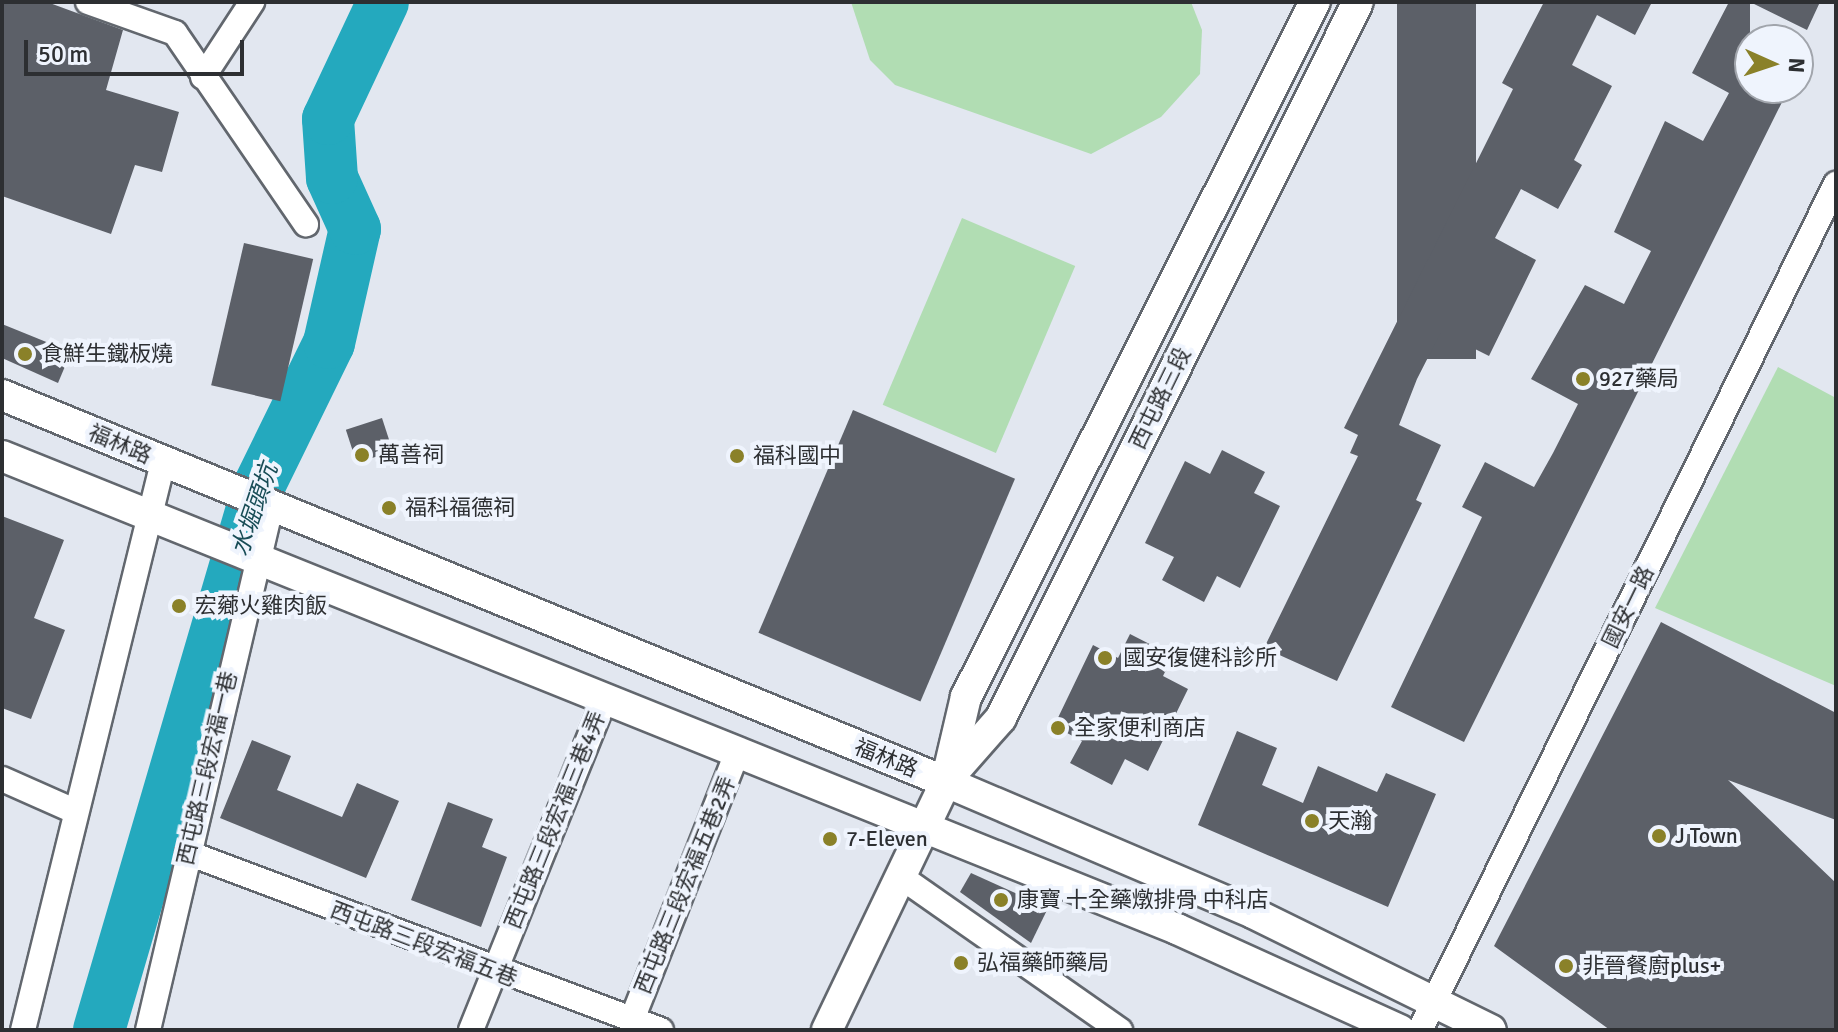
<!DOCTYPE html>
<meta charset="utf-8">
<style>
body{margin:0}
#map{position:relative;width:1838px;height:1032px;overflow:hidden;background:#e2e7f0;font-family:Signika,"Noto Sans TC",sans-serif}
div>[style]{position:absolute}
[style*='--x']{left:calc(var(--x)*1px);top:calc(var(--y)*1px);width:calc(var(--w)*1px);rotate:calc(var(--a)*1deg)}
.green>*{inset:0;background:#b1ddb3;transform-origin:0 0}
.river>*{height:52px;margin:-26px;padding:0 26px;transform-origin:26px;border-radius:26px;background:#24a9be}
.building>*{inset:0;background:#5c6068;transform-origin:0 0}
.roads{filter:drop-shadow(2px 0 #62676e) drop-shadow(-2px 0 #62676e) drop-shadow(0 2px #62676e) drop-shadow(0 -2px #62676e)}
.minor>*{height:24px;margin:-12px;padding:0 12px;transform-origin:12px;border-radius:12px;background:#fff}
.tertiary>*{height:30px;margin:-15px;padding:0 15px;transform-origin:15px;border-radius:15px;background:#fff}
.dots>*{width:22px;height:22px;translate:-50% -50%;box-sizing:border-box;border:4px solid #eff4fd;border-radius:50%}
span{translate:-50% -50%;white-space:nowrap;text-align:center;line-height:1.15;-webkit-text-stroke:8px #eff4fd;paint-order:stroke}
.poi-label{font-size:22px;color:#2d2f32}
.left{translate:0 -50%;text-align:left}
.street-label{font-size:22px;color:#2d2f32}
.water-label{font-size:24px;color:#184c56;font-style:italic}
.frame{position:absolute;inset:0;border:4px solid #2d2f32;pointer-events:none}
.north{position:absolute;left:1734px;top:24px;width:80px;height:80px;box-sizing:border-box;background:#eff4fd;border:2px solid #a1a5ac;border-radius:50%;rotate:93deg;font-size:22px;font-weight:700;line-height:32px;text-align:center;color:#2d2f32}
.north::after{content:'';display:block;margin:auto;width:28px;height:36px;background:#8a8129;clip-path:polygon(50% 0,100% 100%,50% 72%,0 100%)}
.scale{position:absolute;left:24px;top:40px;width:220px;height:36px;box-sizing:border-box;border:4px solid #2d2f32;border-top:0;padding-left:10px;font-size:24px;line-height:28px;white-space:nowrap;color:#2d2f32;-webkit-text-stroke:6px #eff4fd;paint-order:stroke}
</style>
<div id="map">
<div class="green">
<i style="clip-path:polygon(851px 2px,1191px 2px,1202px 30px,1200px 74px,1161px 117px,1091px 154px,895px 85px,870px 60px)"></i>
<i style="left:962px;top:218px;width:123px;height:203px;rotate:23deg"></i>
<i style="clip-path:polygon(1778px 367px,1836px 398px,1836px 686px,1655px 608px)"></i>
</div>
<div class="river">
<i style="--x:99;--y:1030;--w:565;--a:-73.65"></i>
<i style="--x:258;--y:488;--w:161;--a:-63.9"></i>
<i style="--x:329;--y:343;--w:117;--a:-77.2"></i>
<i style="--x:355;--y:229;--w:56;--a:-114.3"></i>
<i style="--x:332;--y:178;--w:59;--a:-93.9"></i>
<i style="--x:328;--y:119;--w:129;--a:-64.8"></i>
</div>
<div class="building">
<i style="clip-path:polygon(2px 2px,47px 2px,123px 30px,106px 90px,179px 112px,162px 172px,135px 165px,111px 234px,2px 196px)"></i>
<i style="left:1397px;top:2px;width:79px;height:357px"></i>
<i style="clip-path:polygon(1544px 2px,1652px 2px,1635px 35px,1597px 15px,1572px 65px,1612px 86px,1574px 160px,1582px 165px,1558px 209px,1521px 189px,1495px 238px,1536px 260px,1489px 356px,1441px 332px,1417px 379px,1399px 425px,1441px 445px,1416px 500px,1422px 503px,1337px 681px,1264px 648px,1358px 456px,1350px 453px,1358px 435px,1344px 428px,1513px 89px,1502px 83px)"></i>
<i style="clip-path:polygon(1729px 2px,1820px 2px,1807px 30px,1750px 2px,1750px 88px,1789px 88px,1464px 742px,1391px 707px,1482px 517px,1462px 507px,1485px 462px,1534px 487px,1553px 453px,1578px 404px,1531px 379px,1585px 285px,1624px 304px,1651px 251px,1614px 232px,1665px 121px,1703px 141px,1729px 93px,1692px 73px)"></i>
<i style="left:244px;top:243px;width:71px;height:146px;rotate:13deg"></i>
<i style="clip-path:polygon(2px 324px,71px 352px,58px 383px,2px 358px)"></i>
<i style="left:853px;top:410px;width:176px;height:242px;rotate:23deg"></i>
<i style="left:382px;top:418px;width:35px;height:38px;rotate:72deg"></i>
<i style="clip-path:polygon(1222px 450px,1265px 472px,1254px 493px,1280px 506px,1240px 588px,1217px 576px,1204px 602px,1162px 580px,1174px 557px,1145px 543px,1185px 461px,1210px 474px)"></i>
<i style="clip-path:polygon(2px 516px,64px 540px,34px 618px,65px 630px,31px 719px,2px 708px)"></i>
<i style="clip-path:polygon(1661px 622px,1836px 713px,1836px 820px,1728px 780px,1836px 883px,1836px 1030px,1610px 1030px,1494px 946px)"></i>
<i style="clip-path:polygon(1130px 634px,1173px 656px,1163px 676px,1188px 689px,1148px 771px,1125px 759px,1112px 785px,1070px 763px,1082px 741px,1054px 726px,1093px 645px,1118px 658px)"></i>
<i style="clip-path:polygon(1237px 731px,1277px 748px,1262px 785px,1303px 803px,1318px 766px,1377px 792px,1386px 773px,1436px 794px,1388px 907px,1198px 825px)"></i>
<i style="clip-path:polygon(252px 740px,291px 756px,277px 790px,342px 817px,357px 783px,399px 801px,366px 878px,220px 818px)"></i>
<i style="clip-path:polygon(448px 802px,493px 819px,482px 847px,507px 857px,481px 927px,411px 900px)"></i>
<i style="clip-path:polygon(971px 873px,1048px 908px,1031px 943px,960px 892px)"></i>
</div>
<div class="roads">
<div class="minor">
<i style="--x:88;--y:2;--w:92;--a:19.6"></i>
<i style="--x:175;--y:33;--w:232;--a:55.6"></i>
<i style="--x:203;--y:77;--w:90;--a:-56.8"></i>
<i style="--x:2;--y:779;--w:77;--a:23.9"></i>
<i style="--x:188;--y:853;--w:505;--a:20.52"></i>
<i style="--x:904;--y:879;--w:264;--a:35"></i>
<i style="--x:633;--y:1017;--w:284;--a:-68.5"></i>
<i style="--x:23;--y:1030;--w:585;--a:-76.15"></i>
<i style="--x:148;--y:1030;--w:537;--a:-76.77"></i>
<i style="--x:471;--y:1030;--w:356;--a:-68"></i>
<i style="--x:1420;--y:1030;--w:943;--a:-63.82"></i>
</div>
<div class="tertiary">
<i style="--x:2;--y:395;--w:1020;--a:22.29"></i>
<i style="--x:946;--y:782;--w:334;--a:23.1"></i>
<i style="--x:1253;--y:913;--w:265;--a:26.2"></i>
<i style="--x:2;--y:456;--w:1267;--a:21.93"></i>
<i style="--x:1177;--y:929;--w:245;--a:24.4"></i>
<i style="--x:949;--y:777;--w:79;--a:-48.6"></i>
<i style="--x:1001;--y:718;--w:800;--a:-63.5"></i>
<i style="--x:827;--y:1030;--w:275;--a:-64.4"></i>
<i style="--x:946;--y:782;--w:87;--a:-76.8"></i>
<i style="--x:966;--y:697;--w:778;--a:-63.34"></i>
</div>
</div>
<div class="dots">
<i style="left:25px;top:354px;background:#8a8129"></i>
<i style="left:1583px;top:379px;background:#8a8129"></i>
<i style="left:362px;top:455px;background:#8a8129"></i>
<i style="left:737px;top:456px;background:#8a8129"></i>
<i style="left:389px;top:508px;background:#8a8129"></i>
<i style="left:179px;top:606px;background:#8a8129"></i>
<i style="left:1105px;top:658px;background:#8a8129"></i>
<i style="left:1058px;top:728px;background:#8a8129"></i>
<i style="left:1312px;top:821px;background:#8a8129"></i>
<i style="left:1659px;top:836px;background:#8a8129"></i>
<i style="left:830px;top:839px;background:#8a8129"></i>
<i style="left:1001px;top:900px;background:#8a8129"></i>
<i style="left:961px;top:963px;background:#8a8129"></i>
<i style="left:1566px;top:966px;background:#8a8129"></i>
</div>
<div class="poi-label">
<span class="left" style="left:41px;top:354px">食鮮生鐵板燒</span>
<span class="left" style="left:1599px;top:379px">927藥局</span>
<span class="left" style="left:378px;top:455px">萬善祠</span>
<span class="left" style="left:753px;top:456px">福科國中</span>
<span class="left" style="left:405px;top:508px">福科福德祠</span>
<span class="left" style="left:195px;top:606px">宏薌火雞肉飯</span>
<span class="left" style="left:1123px;top:658px">國安復健科診所</span>
<span class="left" style="left:1074px;top:728px">全家便利商店</span>
<span class="left" style="left:1328px;top:821px">天瀚</span>
<span class="left" style="left:1675px;top:836px">J Town</span>
<span class="left" style="left:846px;top:839px">7-Eleven</span>
<span class="left" style="left:1017px;top:900px">康寶 十全藥燉排骨 中科店</span>
<span class="left" style="left:977px;top:963px">弘福藥師藥局</span>
<span class="left" style="left:1582px;top:966px">非晉餐廚plus+</span>
</div>
<div class="street-label">
<span style="left:1160px;top:398px;rotate:-64deg">西屯路三段</span>
<span style="left:120px;top:444px;rotate:23deg">福林路</span>
<span style="left:1628px;top:607px;rotate:-64deg">國安一路</span>
<span style="left:886px;top:758px;rotate:22deg">福林路</span>
<span style="left:207px;top:768px;rotate:-77deg">西屯路三段宏福一巷</span>
<span style="left:555px;top:820px;rotate:-68deg">西屯路三段宏福三巷4弄</span>
<span style="left:685px;top:885px;rotate:-68deg">西屯路三段宏福五巷2弄</span>
<span style="left:424px;top:944px;rotate:21deg">西屯路三段宏福五巷</span>
</div>
<div class="water-label">
<span style="left:255px;top:510px;rotate:-71deg">水堀頭坑</span>
</div>
<div class="frame"></div>
<div class="north">N</div>
<div class="scale">50 m</div>
</div>
